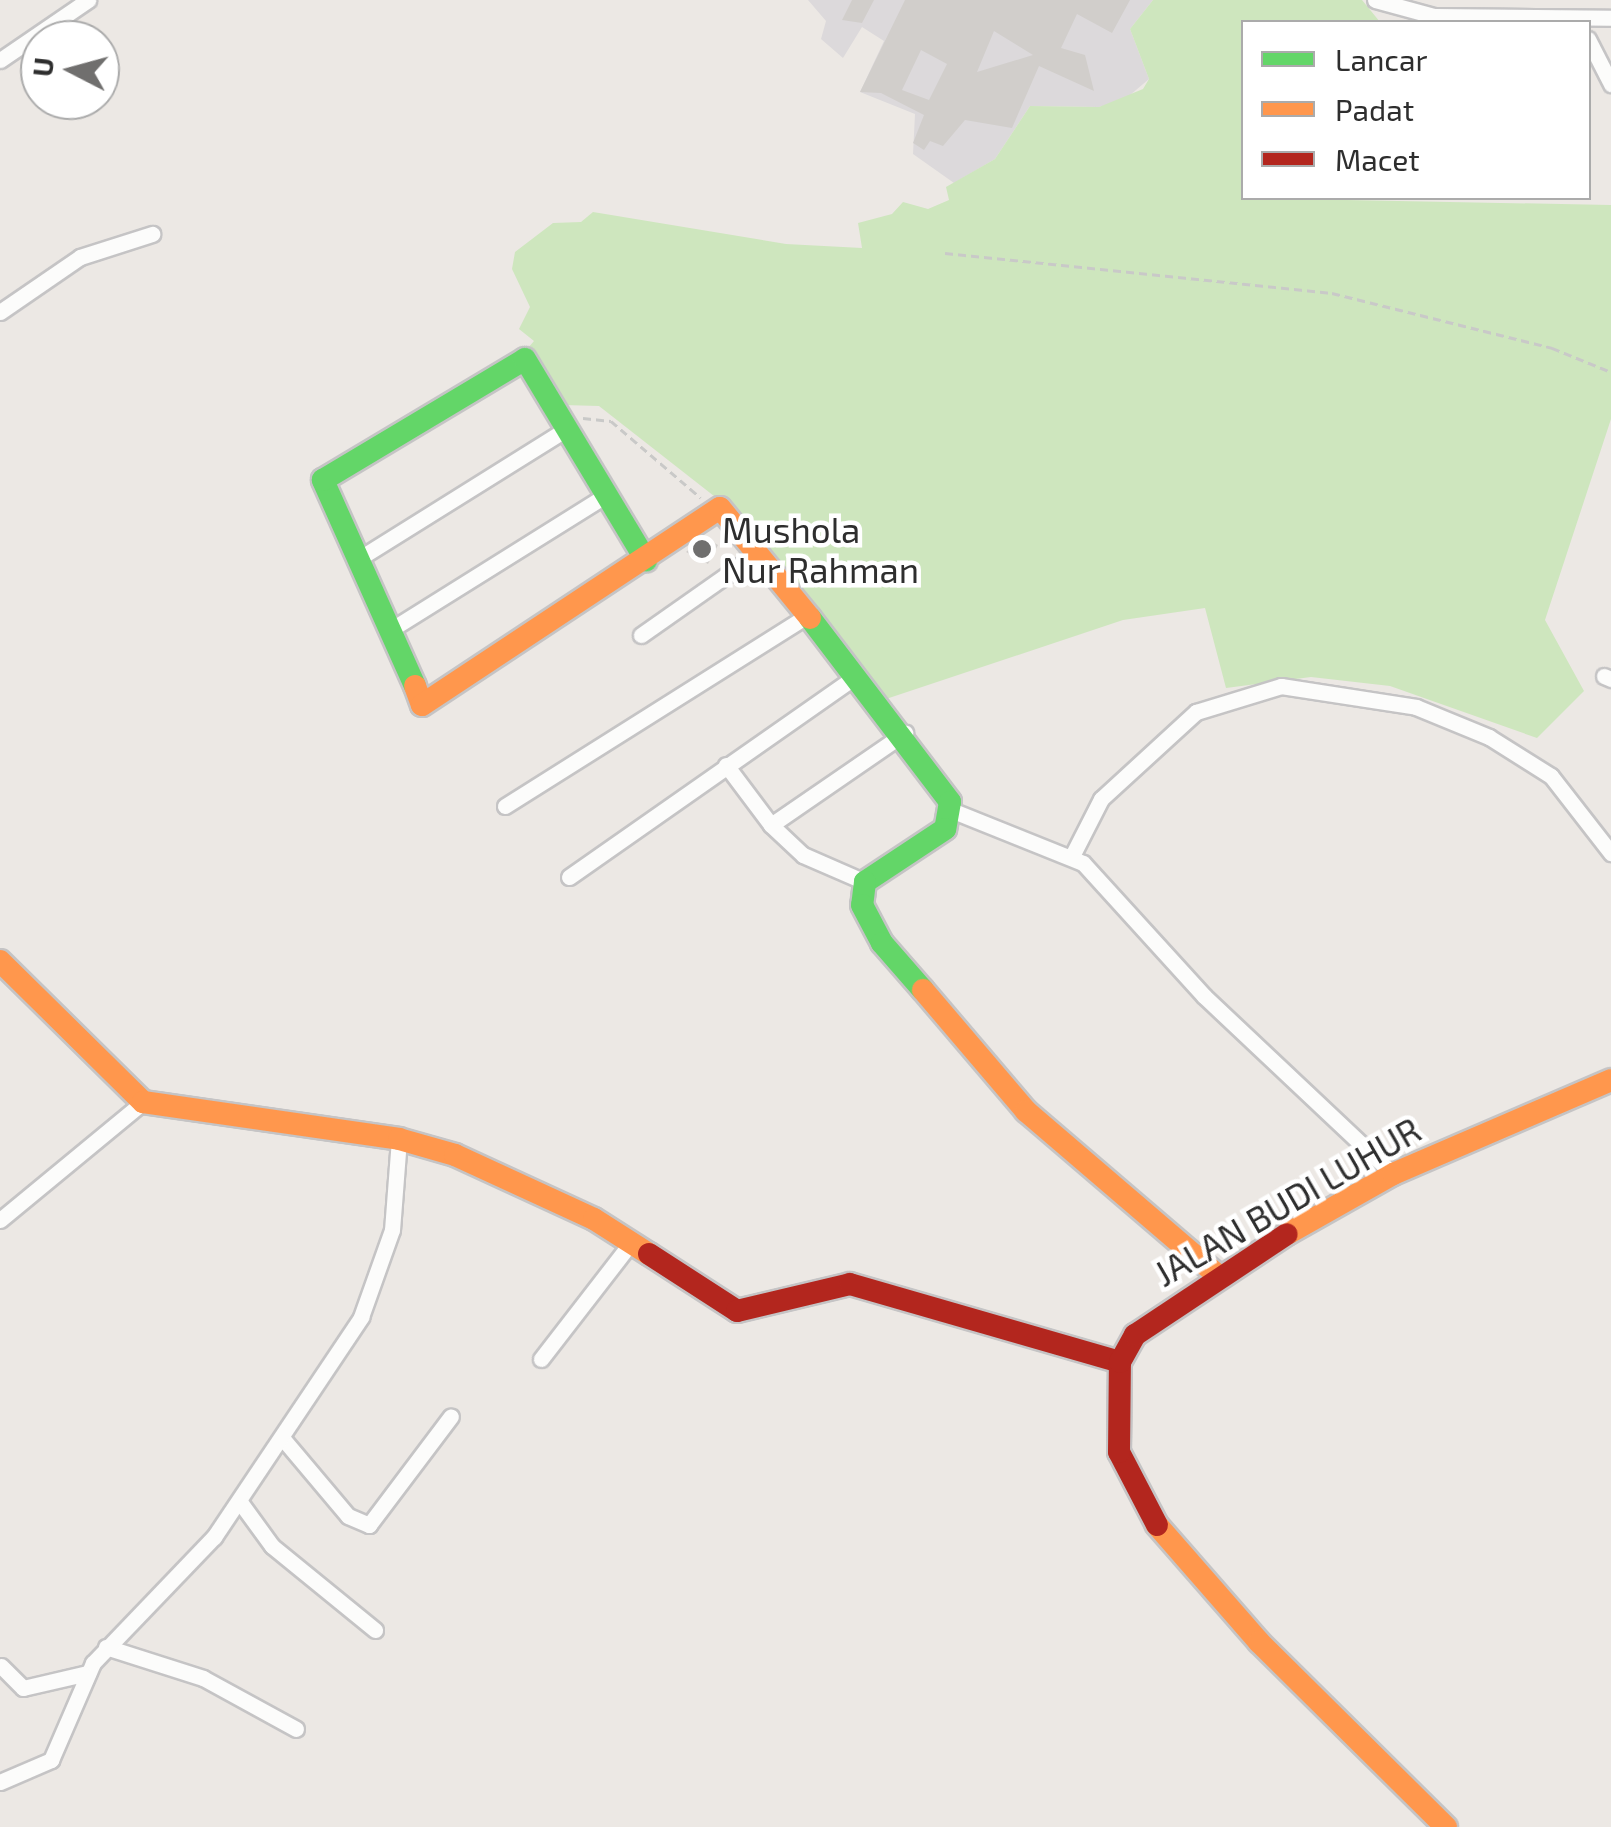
<!DOCTYPE html>
<style>
body{margin:0}
#map{position:relative;width:1611px;height:1827px;overflow:hidden;background:#ece8e4;font-family:"Exo 2",sans-serif}
div>[style]{position:absolute}
[style*='--x']{left:calc(var(--x)*1px);top:calc(var(--y)*1px);width:calc(var(--w)*1px);rotate:calc(var(--a)*1deg)}
.industrial>*{inset:0;background:#dcd9db}
.green>*{inset:0;background:#cee6be}
.building>*{inset:0;background:#d1cecb}
.path>*{height:2.5px;margin-top:-1.25px;transform-origin:0;background:repeating-linear-gradient(90deg,#c9c9c8 0 8px,transparent 0 13px)}
.roads{filter:drop-shadow(2px 0 #c5c4c5) drop-shadow(-2px 0 #c5c4c5) drop-shadow(0 2px #c5c4c5) drop-shadow(0 -2px #c5c4c5)}
.street>*{height:15px;margin:-7.5px;padding:0 7.5px;transform-origin:7.5px;border-radius:7.5px;background:#fcfcfb}
.fast>*{height:22px;margin:-11px;padding:0 11px;transform-origin:11px;border-radius:11px;background:#63d668}
.slow>*{height:22px;margin:-11px;padding:0 11px;transform-origin:11px;border-radius:11px;background:#ff974d}
.jam>*{height:22px;margin:-11px;padding:0 11px;transform-origin:11px;border-radius:11px;background:#b3261e}
.dots>*{width:28px;height:28px;translate:-50% -50%;box-sizing:border-box;border:5px solid #fff;border-radius:50%}
span{translate:-50% -50%;white-space:nowrap;text-align:center;line-height:1.15;-webkit-text-stroke:9px #fff;paint-order:stroke}
.poi-label{font-size:35px;color:#2e2e2e}
.left{translate:0 -50%;text-align:left}
.street-label{font-size:35px;color:#2e2e2e}
.legend{position:absolute;left:1241px;top:20px;width:350px;height:180px;box-sizing:border-box;background:#fff;border:2px solid #ababab;margin:0;padding:12px 18px;list-style:none;font-size:30px;color:#2e2e2e}
.legend li{display:flex;align-items:center;gap:20px;height:50px}
.legend b{width:50px;border:2px solid #ababab}
.north{position:absolute;left:20px;top:20px;width:100px;height:100px;box-sizing:border-box;background:#fff;border:2px solid #ababab;border-radius:50%;rotate:276deg;font-size:28px;font-weight:700;line-height:40px;text-align:center;color:#2e2e2e}
.north::after{content:'';display:block;margin:auto;width:35px;height:45px;background:#706f6e;clip-path:polygon(50% 0,100% 100%,50% 72%,0 100%)}
</style>
<div id="map">
<div class="industrial">
<i style="clip-path:polygon(808px 0,1153px 0,1130px 29px,1149px 79px,1123px 101px,1099px 107px,1030px 106px,995px 159px,954px 183px,913px 154px,915px 114px,860px 92px,884px 41px,862px 27px,843px 58px,821px 39px,826px 21px)"></i>
</div>
<div class="green">
<i style="clip-path:polygon(1153px 0,1362px 0,1380px 22px,1244px 22px,1244px 198px,1611px 205px,1611px 419px,1545px 620px,1584px 691px,1537px 738px,1390px 686px,1311px 677px,1226px 688px,1205px 608px,1123px 620px,886px 699px,728px 507px,599px 406px,563px 405px,528px 348px,534px 341px,519px 329px,530px 307px,512px 269px,515px 252px,553px 223px,581px 222px,593px 212px,786px 244px,862px 248px,858px 223px,892px 214px,903px 202px,928px 209px,949px 200px,946px 187px,995px 159px,1030px 106px,1099px 107px,1143px 89px,1149px 79px,1130px 29px)"></i>
</div>
<div class="building">
<i style="clip-path:polygon(852px 0,874px 0,862px 23px,842px 20px)"></i>
<i style="clip-path:polygon(evenodd,905px 0,1130px 0,1112px 33px,1077px 14px,1061px 48px,1085px 55px,1094px 91px,1039px 66px,1012px 128px,965px 120px,943px 146px,930px 141px,924px 150px,913px 143px,924px 115px,881px 93px,860px 92px,905px 0,994px 31px,1033px 55px,977px 72px,994px 31px,905px 0,921px 50px,947px 64px,929px 100px,902px 90px,921px 50px)"></i>
<i style="clip-path:polygon(704px 537px,718px 545px,708px 564px,686px 552px)"></i>
</div>
<div class="path">
<i style="--x:945;--y:253;--w:389;--a:5.9"></i>
<i style="--x:1332;--y:293;--w:227;--a:14"></i>
<i style="--x:1552;--y:348;--w:64;--a:22.1"></i>
<i style="--x:583;--y:418;--w:28;--a:6"></i>
<i style="--x:611;--y:421;--w:118;--a:40.5"></i>
</div>
<div class="roads">
<div class="street">
<i style="--x:1375;--y:0;--w:61;--a:15.2"></i>
<i style="--x:1434;--y:16;--w:177;--a:0.6"></i>
<i style="--x:1588;--y:39;--w:51;--a:62.9"></i>
<i style="--x:0;--y:60;--w:107;--a:-34.3"></i>
<i style="--x:0;--y:312;--w:97;--a:-34.5"></i>
<i style="--x:80;--y:257;--w:76;--a:-17.7"></i>
<i style="--x:363;--y:556;--w:239;--a:-32"></i>
<i style="--x:395;--y:627;--w:245;--a:-32"></i>
<i style="--x:641;--y:635;--w:139;--a:-35.1"></i>
<i style="--x:1604;--y:676;--w:8;--a:23"></i>
<i style="--x:726;--y:765;--w:75;--a:53.1"></i>
<i style="--x:771;--y:825;--w:163;--a:-34.5"></i>
<i style="--x:505;--y:806;--w:352;--a:-32.2"></i>
<i style="--x:951;--y:810;--w:142;--a:21.9"></i>
<i style="--x:1083;--y:863;--w:180;--a:47.7"></i>
<i style="--x:1204;--y:996;--w:260;--a:43.3"></i>
<i style="--x:771;--y:825;--w:44;--a:43.2"></i>
<i style="--x:803;--y:855;--w:68;--a:23.5"></i>
<i style="--x:1072;--y:856;--w:64;--a:-63"></i>
<i style="--x:1101;--y:799;--w:129;--a:-42.5"></i>
<i style="--x:1196;--y:712;--w:89;--a:-17"></i>
<i style="--x:1281;--y:686;--w:137;--a:8.8"></i>
<i style="--x:1416;--y:707;--w:79;--a:22.3"></i>
<i style="--x:1489;--y:737;--w:73;--a:32.2"></i>
<i style="--x:1551;--y:776;--w:98;--a:52.1"></i>
<i style="--x:569;--y:877;--w:349;--a:-35"></i>
<i style="--x:0;--y:1220;--w:185;--a:-39.5"></i>
<i style="--x:541;--y:1359;--w:145;--a:-52.3"></i>
<i style="--x:284;--y:1440;--w:99;--a:49.9"></i>
<i style="--x:348;--y:1516;--w:23;--a:23"></i>
<i style="--x:369;--y:1525;--w:136;--a:-53"></i>
<i style="--x:240;--y:1502;--w:54;--a:54"></i>
<i style="--x:272;--y:1546;--w:133;--a:39.2"></i>
<i style="--x:106;--y:1647;--w:102;--a:17.7"></i>
<i style="--x:203;--y:1678;--w:106;--a:28.7"></i>
<i style="--x:1;--y:1666;--w:31;--a:45"></i>
<i style="--x:23;--y:1688;--w:67;--a:-13"></i>
<i style="--x:0;--y:1782;--w:56;--a:-23.3"></i>
<i style="--x:51;--y:1760;--w:106;--a:-66.6"></i>
<i style="--x:93;--y:1663;--w:175;--a:-46.2"></i>
<i style="--x:214;--y:1537;--w:265;--a:-56.2"></i>
<i style="--x:361;--y:1317;--w:92;--a:-70.4"></i>
<i style="--x:392;--y:1230;--w:91;--a:-85.6"></i>
</div>
<div class="fast">
<i style="--x:810;--y:618;--w:231;--a:52.7"></i>
<i style="--x:950;--y:802;--w:27;--a:100"></i>
<i style="--x:945;--y:829;--w:96;--a:146.5"></i>
<i style="--x:865;--y:882;--w:23;--a:97"></i>
<i style="--x:862;--y:905;--w:43;--a:62.2"></i>
<i style="--x:882;--y:943;--w:62;--a:48.9"></i>
<i style="--x:415;--y:686;--w:226;--a:-114.1"></i>
<i style="--x:323;--y:480;--w:235;--a:-30.9"></i>
<i style="--x:525;--y:359;--w:235;--a:59"></i>
</div>
<div class="slow">
<i style="--x:415;--y:686;--w:20;--a:70"></i>
<i style="--x:422;--y:705;--w:357;--a:-33.5"></i>
<i style="--x:720;--y:508;--w:142;--a:50.7"></i>
<i style="--x:0;--y:961;--w:201;--a:44.6"></i>
<i style="--x:143;--y:1102;--w:259;--a:8.2"></i>
<i style="--x:399;--y:1139;--w:58;--a:15.9"></i>
<i style="--x:455;--y:1155;--w:153;--a:24.7"></i>
<i style="--x:594;--y:1219;--w:65;--a:32.5"></i>
<i style="--x:923;--y:990;--w:159;--a:49.6"></i>
<i style="--x:1026;--y:1111;--w:250;--a:40.6"></i>
<i style="--x:1287;--y:1234;--w:122;--a:-29.5"></i>
<i style="--x:1393;--y:1174;--w:237;--a:-23.3"></i>
<i style="--x:1157;--y:1525;--w:155;--a:48.9"></i>
<i style="--x:1259;--y:1642;--w:263;--a:44.7"></i>
</div>
<div class="jam">
<i style="--x:649;--y:1254;--w:105;--a:32.9"></i>
<i style="--x:737;--y:1311;--w:116;--a:-13.4"></i>
<i style="--x:850;--y:1284;--w:281;--a:16.1"></i>
<i style="--x:1157;--y:1525;--w:82;--a:-117.5"></i>
<i style="--x:1119;--y:1452;--w:90;--a:-89.4"></i>
<i style="--x:1120;--y:1362;--w:31;--a:-61"></i>
<i style="--x:1135;--y:1335;--w:182;--a:-33.6"></i>
</div>
</div>
<div class="dots">
<i style="left:702px;top:549px;background:#706f6e"></i>
</div>
<div class="poi-label">
<span class="left" style="left:722px;top:549px">Mushola<br>Nur Rahman</span>
</div>
<div class="street-label">
<span style="left:1287px;top:1201px;rotate:-30deg">JALAN BUDI LUHUR</span>
</div>
<ul class="legend">
<li><b style="height:12px;background:#63d668"></b>Lancar</li>
<li><b style="height:12px;background:#ff974d"></b>Padat</li>
<li><b style="height:12px;background:#b3261e"></b>Macet</li>
</ul>
<div class="north">U</div>
</div>
